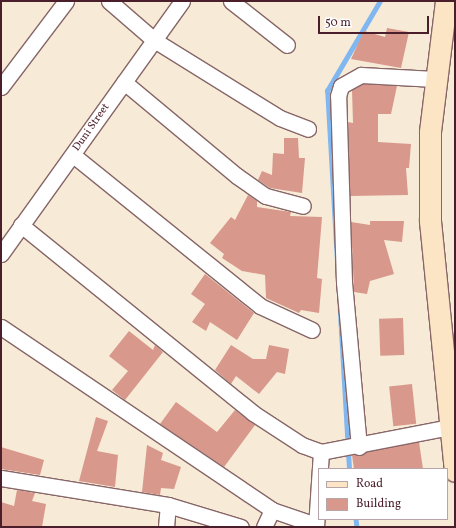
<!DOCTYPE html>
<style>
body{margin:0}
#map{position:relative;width:456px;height:528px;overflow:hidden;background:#f7ead7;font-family:Vollkorn,serif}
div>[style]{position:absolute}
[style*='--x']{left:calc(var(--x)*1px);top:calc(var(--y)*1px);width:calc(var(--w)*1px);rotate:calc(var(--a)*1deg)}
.stream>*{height:4.5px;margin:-2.25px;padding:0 2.25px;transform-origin:2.25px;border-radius:2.25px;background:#80b7f0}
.building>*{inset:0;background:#d8988c;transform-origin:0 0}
.roads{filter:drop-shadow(1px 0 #876667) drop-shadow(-1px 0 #876667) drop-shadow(0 1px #876667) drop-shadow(0 -1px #876667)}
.street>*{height:15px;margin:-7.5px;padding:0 7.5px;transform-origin:7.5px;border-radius:7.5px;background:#fff}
.secondary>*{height:21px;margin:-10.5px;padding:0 10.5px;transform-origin:10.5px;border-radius:10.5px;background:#fce5c4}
span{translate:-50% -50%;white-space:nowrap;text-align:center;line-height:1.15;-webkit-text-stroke:3px #fff;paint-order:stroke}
.street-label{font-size:11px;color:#4a1f2b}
.frame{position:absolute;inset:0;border:2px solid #4a1f2b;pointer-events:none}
.legend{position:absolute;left:318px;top:468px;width:130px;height:52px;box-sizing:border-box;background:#fff;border:1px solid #b7a5aa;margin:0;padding:5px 7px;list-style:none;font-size:12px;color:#4a1f2b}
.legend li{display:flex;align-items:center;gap:8px;height:20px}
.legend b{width:20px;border:1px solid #b7a5aa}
.scale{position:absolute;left:318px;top:16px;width:111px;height:18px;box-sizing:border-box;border:2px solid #4a1f2b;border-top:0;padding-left:5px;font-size:12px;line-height:14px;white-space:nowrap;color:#4a1f2b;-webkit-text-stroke:3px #fff;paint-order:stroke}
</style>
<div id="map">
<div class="stream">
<i style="--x:349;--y:469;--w:379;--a:-93.3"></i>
<i style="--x:327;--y:91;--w:104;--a:-59.5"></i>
<i style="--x:356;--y:519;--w:8;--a:83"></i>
</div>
<div class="building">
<i style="clip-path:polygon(387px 28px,409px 32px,401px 68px,351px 59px,364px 31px,385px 37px)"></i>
<i style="clip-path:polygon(363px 84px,397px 86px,391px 114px,378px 114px,378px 142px,411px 144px,409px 168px,406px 168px,408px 195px,350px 196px,348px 122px,353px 123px,352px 90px)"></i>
<i style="clip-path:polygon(284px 138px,298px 138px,299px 158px,305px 158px,302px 193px,270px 188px,258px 180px,262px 171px,272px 175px,273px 153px,284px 154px)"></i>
<i style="clip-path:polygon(248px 195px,257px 201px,257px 207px,291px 212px,290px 216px,322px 217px,317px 278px,322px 279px,319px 313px,301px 310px,299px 313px,266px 298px,265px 275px,242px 271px,222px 258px,224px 254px,210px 243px,231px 217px,235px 220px)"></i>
<i style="clip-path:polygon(370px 221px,404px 221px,402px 242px,384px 240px,394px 274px,370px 281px,367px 294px,354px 292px,351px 222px,370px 225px)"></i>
<i style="clip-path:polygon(205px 274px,254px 313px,237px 340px,210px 322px,206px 331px,192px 322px,205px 304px,191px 294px)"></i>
<i style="left:403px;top:318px;width:37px;height:24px;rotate:88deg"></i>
<i style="clip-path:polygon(129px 331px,153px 350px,155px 345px,163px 352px,125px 400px,112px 390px,128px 371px,109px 356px)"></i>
<i style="clip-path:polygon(231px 345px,253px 359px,266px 359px,269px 345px,289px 349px,285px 374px,277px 372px,259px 394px,236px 376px,231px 384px,215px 370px)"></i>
<i style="left:412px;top:384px;width:40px;height:23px;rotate:84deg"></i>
<i style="clip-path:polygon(176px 402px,217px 432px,235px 410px,255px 425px,224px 467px,160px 424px)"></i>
<i style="clip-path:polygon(96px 417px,108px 421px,97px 451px,118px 455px,115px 487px,79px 481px)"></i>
<i style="clip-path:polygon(419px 442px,423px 469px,354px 469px,352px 455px)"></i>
<i style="clip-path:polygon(147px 445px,163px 453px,161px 460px,181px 467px,174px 489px,161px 488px,160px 495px,142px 492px)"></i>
<i style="clip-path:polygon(1px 447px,44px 460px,40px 475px,1px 469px)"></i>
<i style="clip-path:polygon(17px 490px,35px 493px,32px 501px,46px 504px,42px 527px,1px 527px,1px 502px,14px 506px)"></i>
</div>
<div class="roads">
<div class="street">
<i style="--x:109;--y:1;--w:60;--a:40.9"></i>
<i style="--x:154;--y:40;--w:148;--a:31.8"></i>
<i style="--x:280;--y:118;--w:30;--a:21"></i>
<i style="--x:231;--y:1;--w:71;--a:38.2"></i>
<i style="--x:124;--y:82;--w:147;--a:39.8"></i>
<i style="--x:237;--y:176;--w:35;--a:35"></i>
<i style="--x:266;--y:196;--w:38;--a:15"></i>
<i style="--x:1;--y:87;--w:108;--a:-52.9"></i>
<i style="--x:73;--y:155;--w:240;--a:38.9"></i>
<i style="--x:260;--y:306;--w:57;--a:24.8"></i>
<i style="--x:21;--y:225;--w:299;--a:39"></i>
<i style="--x:253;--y:413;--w:59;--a:33.1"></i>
<i style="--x:302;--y:445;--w:20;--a:20"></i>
<i style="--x:321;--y:452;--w:131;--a:-11"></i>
<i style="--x:1;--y:254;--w:311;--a:-54.4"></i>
<i style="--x:1;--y:327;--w:327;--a:34"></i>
<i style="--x:272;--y:510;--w:46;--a:18.8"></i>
<i style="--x:359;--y:447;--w:166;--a:-95.2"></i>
<i style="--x:344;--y:282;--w:186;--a:-91.8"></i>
<i style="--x:338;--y:96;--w:10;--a:-73"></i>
<i style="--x:341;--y:86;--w:23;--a:-29"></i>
<i style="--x:361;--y:75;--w:74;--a:3.1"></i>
<i style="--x:1;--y:478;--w:169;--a:9.2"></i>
<i style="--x:168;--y:505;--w:76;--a:16.8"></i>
<i style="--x:166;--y:527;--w:22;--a:-85"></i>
<i style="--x:264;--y:527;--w:19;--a:-65"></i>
<i style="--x:316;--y:527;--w:75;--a:-86.2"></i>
</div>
<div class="secondary">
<i style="--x:446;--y:1;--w:132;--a:97"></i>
<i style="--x:430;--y:132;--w:89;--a:90"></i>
<i style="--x:430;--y:221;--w:251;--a:84.3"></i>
</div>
</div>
<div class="street-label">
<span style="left:92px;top:128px;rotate:-55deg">Duni Street</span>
</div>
<div class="frame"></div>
<ul class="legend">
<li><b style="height:5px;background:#fce5c4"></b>Road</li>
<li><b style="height:11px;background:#d8988c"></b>Building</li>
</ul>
<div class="scale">50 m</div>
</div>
